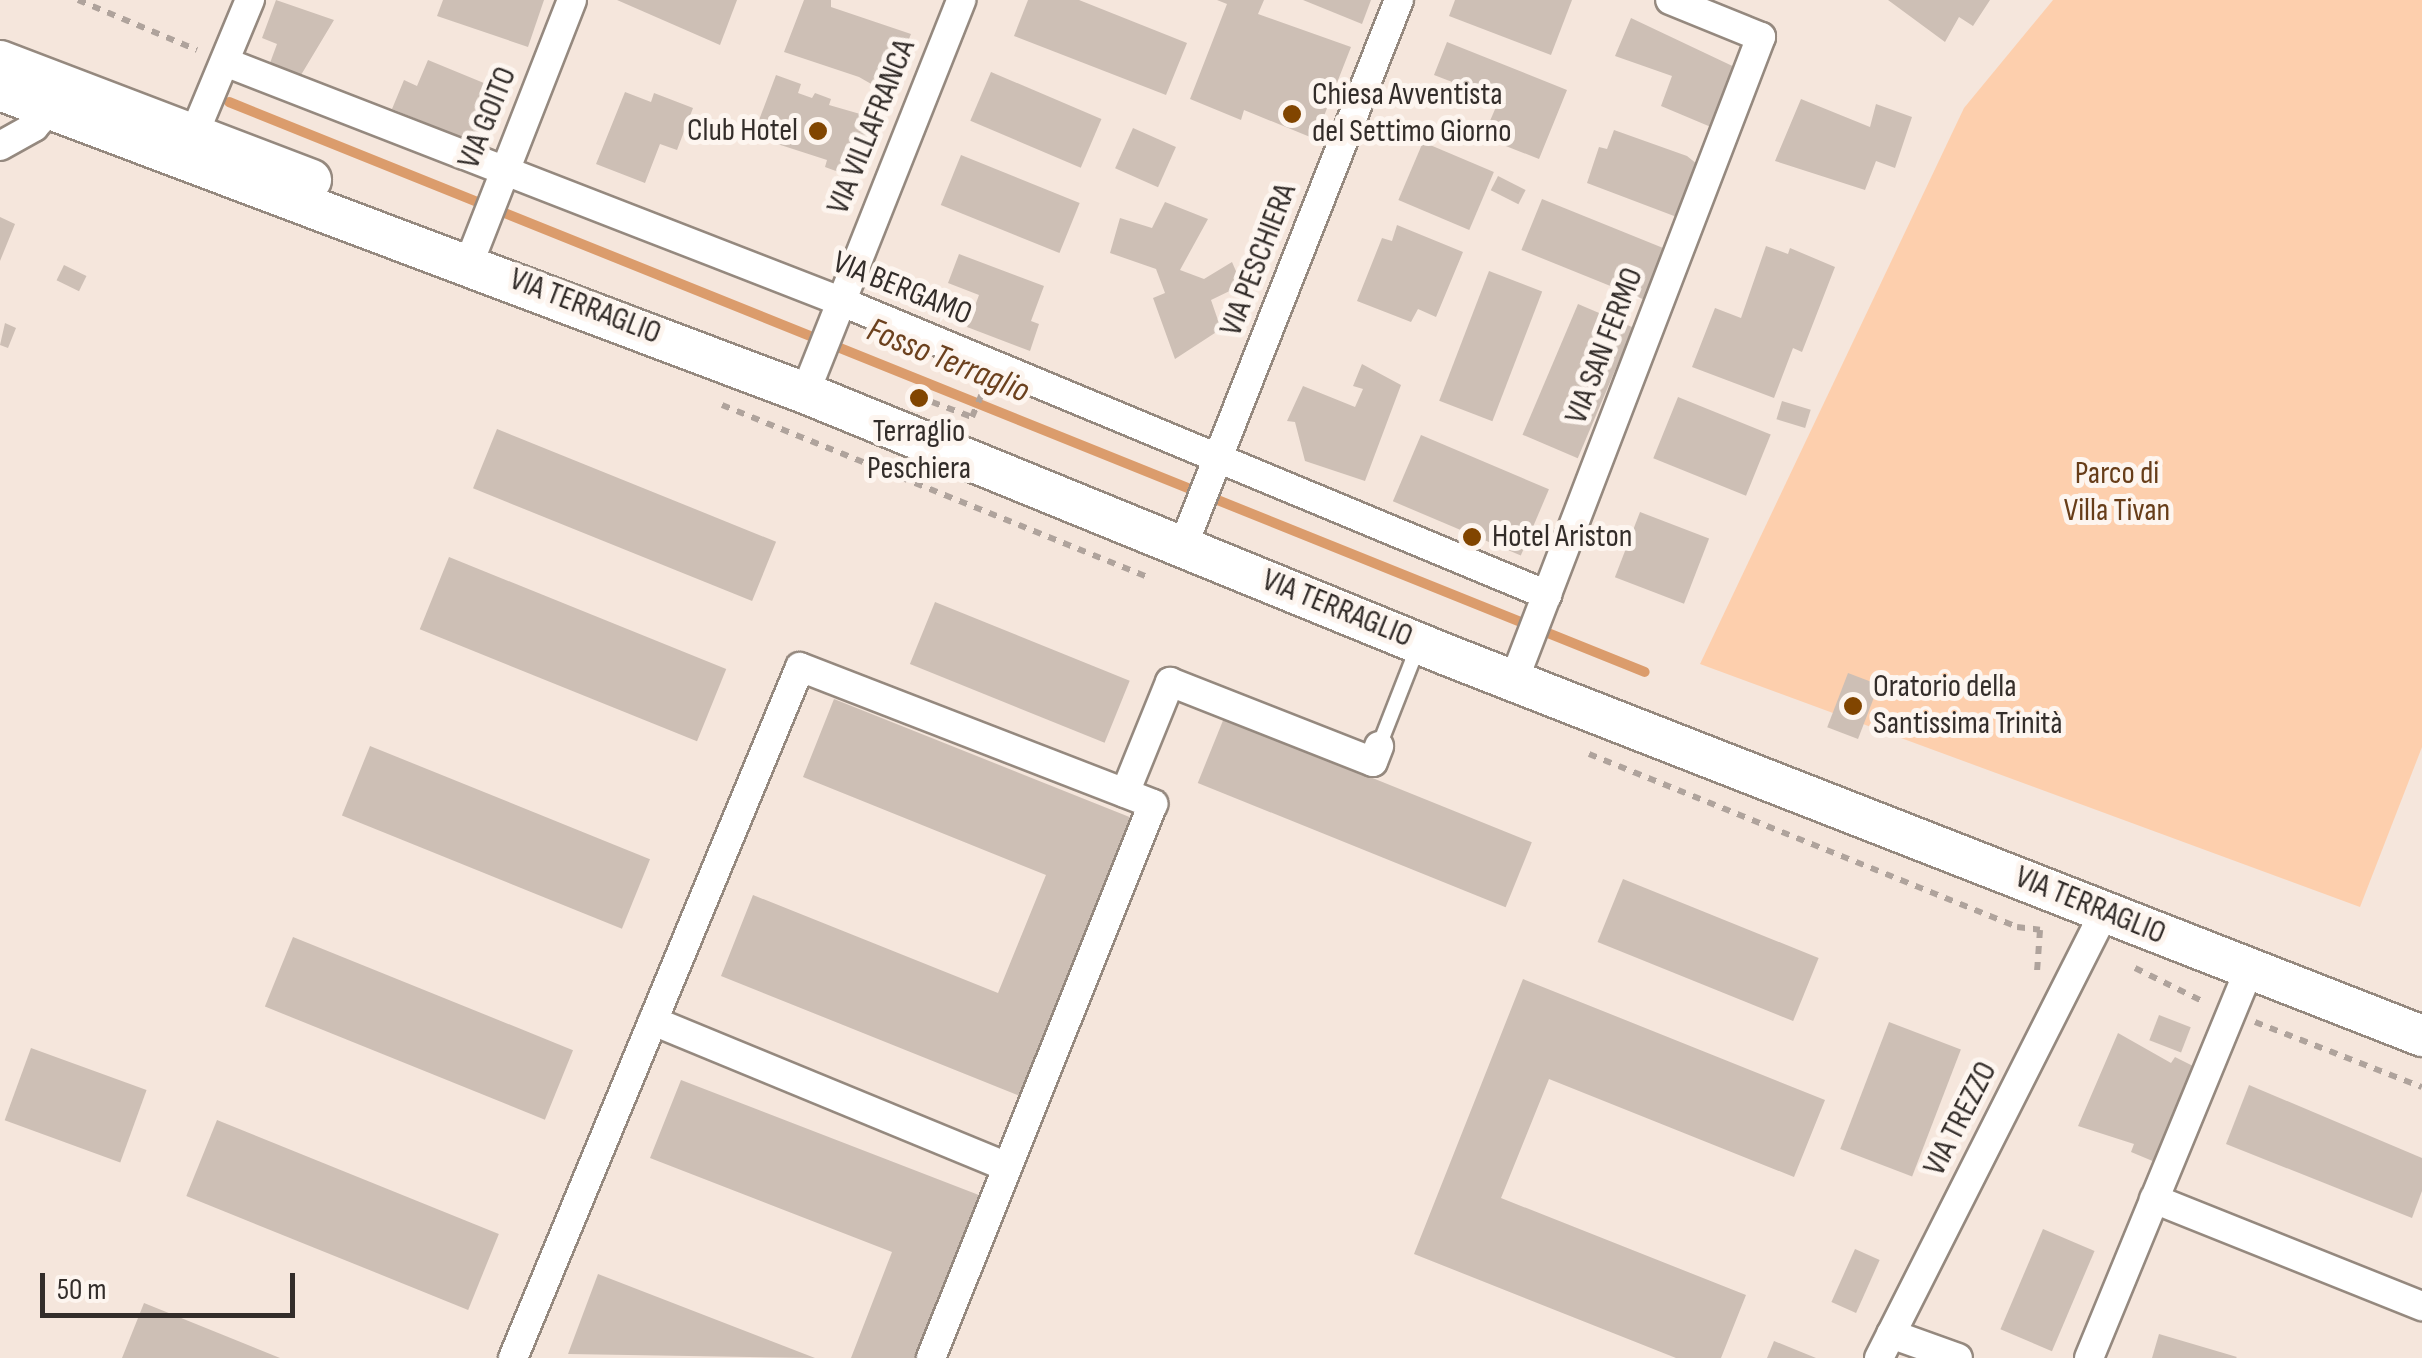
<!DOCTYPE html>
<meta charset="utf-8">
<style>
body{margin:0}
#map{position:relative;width:2422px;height:1358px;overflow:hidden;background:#f5e6dc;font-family:"Sofia Sans Condensed",sans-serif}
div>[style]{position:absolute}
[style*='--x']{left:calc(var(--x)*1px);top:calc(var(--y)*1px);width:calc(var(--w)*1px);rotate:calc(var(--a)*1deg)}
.green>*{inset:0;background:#fdcfad}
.stream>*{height:10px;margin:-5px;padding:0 5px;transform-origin:5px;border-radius:5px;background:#db9c6c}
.building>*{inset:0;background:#cdbfb5;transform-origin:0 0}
.path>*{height:6px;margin-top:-3px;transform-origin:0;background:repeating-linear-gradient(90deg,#afa39c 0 8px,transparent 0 16px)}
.roads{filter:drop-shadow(2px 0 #95897f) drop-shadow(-2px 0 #95897f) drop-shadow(0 2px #95897f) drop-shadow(0 -2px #95897f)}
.lane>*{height:14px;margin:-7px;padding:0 7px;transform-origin:7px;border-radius:7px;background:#fff}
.street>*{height:28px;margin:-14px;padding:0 14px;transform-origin:14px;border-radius:14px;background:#fff}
.secondary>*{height:40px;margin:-20px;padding:0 20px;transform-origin:20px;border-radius:20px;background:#fff}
.dots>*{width:28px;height:28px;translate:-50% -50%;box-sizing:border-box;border:5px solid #fdf5ef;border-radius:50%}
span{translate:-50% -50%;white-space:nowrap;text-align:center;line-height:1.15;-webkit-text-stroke:10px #fdf5ef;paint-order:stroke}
.poi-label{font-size:32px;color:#332d2a}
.left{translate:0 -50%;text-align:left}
.right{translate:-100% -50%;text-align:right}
.street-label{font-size:32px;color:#332d2a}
.park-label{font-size:32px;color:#673d19}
.water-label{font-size:35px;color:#6c411e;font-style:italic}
.scale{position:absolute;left:40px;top:1273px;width:255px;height:45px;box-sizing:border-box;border:5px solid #332d2a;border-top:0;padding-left:12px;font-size:30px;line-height:35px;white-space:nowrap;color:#332d2a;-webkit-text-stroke:8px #fdf5ef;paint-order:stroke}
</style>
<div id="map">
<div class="green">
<i style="clip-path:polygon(2053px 0,2422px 0,2422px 747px,2360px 907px,1700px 664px,1964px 108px)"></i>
</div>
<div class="stream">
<i style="--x:229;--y:102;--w:1526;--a:21.93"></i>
</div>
<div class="building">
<i style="clip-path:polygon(276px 0,334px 20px,301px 75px,270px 63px,277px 44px,262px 38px)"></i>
<i style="clip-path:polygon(443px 0,544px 0,528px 47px,437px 16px)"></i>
<i style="clip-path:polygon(617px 0,737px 0,720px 45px)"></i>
<i style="clip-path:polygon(804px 0,831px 0,831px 7px,911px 34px,887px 93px,859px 77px,784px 52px)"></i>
<i style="clip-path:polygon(1028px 0,1079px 0,1187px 43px,1166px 95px,1014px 36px)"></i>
<i style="clip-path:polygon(1217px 0,1264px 0,1258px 14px,1351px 47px,1315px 139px,1244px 110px,1241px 120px,1190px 99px,1227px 4px)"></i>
<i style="clip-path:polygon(1303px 0,1371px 0,1362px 24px)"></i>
<i style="clip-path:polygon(1455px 0,1572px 0,1551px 55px,1449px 16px)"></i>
<i style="clip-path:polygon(1888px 0,1990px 0,1973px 26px,1959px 17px,1945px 42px)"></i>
<i style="clip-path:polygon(1631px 18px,1743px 71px,1718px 130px,1661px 106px,1672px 76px,1615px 56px)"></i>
<i style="clip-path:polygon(1447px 42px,1567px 90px,1539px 159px,1483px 137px,1499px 100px,1434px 75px)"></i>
<i style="clip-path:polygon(428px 60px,496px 88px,481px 145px,392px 109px,404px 80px,417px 86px)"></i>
<i style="left:991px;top:72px;width:120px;height:53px;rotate:23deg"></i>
<i style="clip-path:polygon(776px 75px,801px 84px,798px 93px,812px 98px,815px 93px,831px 99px,829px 105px,874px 118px,852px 177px,825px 167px,827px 160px,753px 136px)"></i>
<i style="clip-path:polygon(625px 92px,651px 102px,654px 93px,693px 108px,677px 150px,660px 144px,645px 183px,596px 164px)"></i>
<i style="clip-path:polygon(1801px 99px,1870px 127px,1876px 104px,1912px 117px,1895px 168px,1876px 161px,1865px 190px,1775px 161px)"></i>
<i style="left:1133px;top:128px;width:47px;height:44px;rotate:24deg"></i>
<i style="clip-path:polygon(1614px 130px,1687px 156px,1702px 168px,1682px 219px,1587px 183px,1599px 147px,1607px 149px)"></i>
<i style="left:1423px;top:142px;width:77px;height:63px;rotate:23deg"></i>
<i style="left:961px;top:155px;width:128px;height:54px;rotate:22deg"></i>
<i style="left:1498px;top:176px;width:31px;height:16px;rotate:27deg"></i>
<i style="left:1542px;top:199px;width:132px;height:55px;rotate:22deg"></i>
<i style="clip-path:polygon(1165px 202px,1208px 219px,1180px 270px,1204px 279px,1232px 262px,1242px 285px,1211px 300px,1221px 329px,1175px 359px,1153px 298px,1165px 293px,1156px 269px,1110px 253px,1120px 218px,1152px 228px)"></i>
<i style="clip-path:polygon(0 217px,15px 224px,0 261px)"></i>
<i style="clip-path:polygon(1397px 225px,1463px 252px,1436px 317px,1418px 309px,1411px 322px,1357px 301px,1382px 238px,1392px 241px)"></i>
<i style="clip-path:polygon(1766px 246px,1788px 254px,1790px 248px,1835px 267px,1802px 352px,1793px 348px,1774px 398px,1692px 367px,1715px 308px,1741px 318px)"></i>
<i style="clip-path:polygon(959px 254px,1044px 286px,1031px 321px,1039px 324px,1030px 351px,967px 327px,979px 295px,948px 283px)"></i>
<i style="left:64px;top:265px;width:25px;height:17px;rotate:26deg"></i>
<i style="left:1489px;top:271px;width:57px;height:139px;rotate:21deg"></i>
<i style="left:1578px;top:304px;width:60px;height:142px;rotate:23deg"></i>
<i style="clip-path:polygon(5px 323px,16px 328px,8px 348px,0 345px)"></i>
<i style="clip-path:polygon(1362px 364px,1401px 385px,1365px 481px,1305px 461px,1295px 422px,1287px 421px,1303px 386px,1355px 407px,1363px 389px,1353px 386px)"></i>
<i style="left:1678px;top:397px;width:100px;height:66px;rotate:22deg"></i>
<i style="left:1782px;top:401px;width:30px;height:19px;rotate:17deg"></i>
<i style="left:497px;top:429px;width:301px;height:64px;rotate:22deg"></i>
<i style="left:1421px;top:435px;width:139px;height:72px;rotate:23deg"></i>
<i style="left:1640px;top:512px;width:74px;height:70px;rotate:21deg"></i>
<i style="left:449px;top:557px;width:299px;height:78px;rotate:22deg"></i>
<i style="left:935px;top:602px;width:210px;height:67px;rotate:22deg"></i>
<i style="left:1848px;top:673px;width:33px;height:58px;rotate:21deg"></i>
<i style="clip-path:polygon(834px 699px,1137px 820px,1025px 1098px,721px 976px,753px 895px,998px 993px,1046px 875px,803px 777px)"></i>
<i style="left:1224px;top:718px;width:332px;height:70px;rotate:22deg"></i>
<i style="left:370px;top:746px;width:302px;height:75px;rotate:22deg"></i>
<i style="left:1623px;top:879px;width:211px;height:68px;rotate:22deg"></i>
<i style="left:293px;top:937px;width:302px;height:75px;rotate:22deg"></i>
<i style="clip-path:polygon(1523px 979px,1825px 1100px,1794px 1177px,1549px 1079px,1501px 1198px,1746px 1295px,1721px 1358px,1676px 1358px,1414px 1254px)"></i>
<i style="left:2159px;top:1015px;width:34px;height:27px;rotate:21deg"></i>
<i style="left:1889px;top:1022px;width:77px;height:136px;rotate:21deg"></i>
<i style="clip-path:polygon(2118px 1033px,2171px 1063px,2175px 1057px,2195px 1067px,2155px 1162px,2131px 1152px,2134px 1144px,2078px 1126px)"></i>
<i style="left:31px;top:1048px;width:123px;height:77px;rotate:20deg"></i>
<i style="clip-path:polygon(681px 1080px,984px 1197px,922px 1358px,851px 1358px,892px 1252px,650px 1158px)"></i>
<i style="clip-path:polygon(2249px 1085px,2422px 1158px,2422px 1191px,2412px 1218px,2226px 1144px)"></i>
<i style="left:217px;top:1120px;width:304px;height:82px;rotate:22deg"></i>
<i style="left:2043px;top:1229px;width:56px;height:109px;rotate:23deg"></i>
<i style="left:1855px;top:1249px;width:27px;height:58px;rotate:24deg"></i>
<i style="clip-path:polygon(598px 1274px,815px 1358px,568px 1354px)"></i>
<i style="clip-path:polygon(144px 1303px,280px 1358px,122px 1358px)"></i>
<i style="clip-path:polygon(2159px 1334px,2237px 1357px,2236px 1358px,2152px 1358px)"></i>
<i style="clip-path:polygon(1774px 1341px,1816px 1358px,1767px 1358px)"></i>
</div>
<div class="path">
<i style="--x:78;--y:0;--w:129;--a:22.8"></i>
<i style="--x:932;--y:402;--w:43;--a:20.6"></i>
<i style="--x:972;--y:417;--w:30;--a:-67"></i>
<i style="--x:722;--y:405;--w:457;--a:22"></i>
<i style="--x:1589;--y:754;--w:462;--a:22"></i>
<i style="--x:2017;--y:927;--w:23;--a:7"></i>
<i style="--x:2040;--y:930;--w:42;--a:94.1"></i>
<i style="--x:2135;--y:968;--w:79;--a:26.2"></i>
<i style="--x:2255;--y:1022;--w:179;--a:21.3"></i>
</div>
<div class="roads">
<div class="lane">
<i style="--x:1379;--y:746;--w:104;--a:-68.6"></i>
</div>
<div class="street">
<i style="--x:225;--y:62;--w:660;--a:21.24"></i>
<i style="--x:840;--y:301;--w:766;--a:22.58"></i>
<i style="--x:0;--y:146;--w:39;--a:-29"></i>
<i style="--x:34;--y:127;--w:27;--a:-48"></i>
<i style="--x:187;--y:151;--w:164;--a:-67.4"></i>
<i style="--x:469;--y:263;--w:282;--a:-68.6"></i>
<i style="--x:805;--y:393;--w:423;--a:-68.3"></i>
<i style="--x:1183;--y:546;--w:587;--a:-68.42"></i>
<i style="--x:1514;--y:680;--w:689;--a:-68.99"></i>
<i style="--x:1761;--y:37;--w:98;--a:-157.9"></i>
<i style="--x:1125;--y:793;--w:120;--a:-67.9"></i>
<i style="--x:1170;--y:682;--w:218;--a:21.5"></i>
<i style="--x:1373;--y:762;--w:17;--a:-69"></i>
<i style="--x:653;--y:1021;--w:383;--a:22.4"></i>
<i style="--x:2154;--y:1199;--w:289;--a:21.8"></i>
<i style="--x:1891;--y:1334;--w:71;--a:19.7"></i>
<i style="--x:513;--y:1358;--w:748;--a:-67.44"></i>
<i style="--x:800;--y:667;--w:379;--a:21.2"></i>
<i style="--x:1153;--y:804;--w:597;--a:111.84"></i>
<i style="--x:1879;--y:1358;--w:501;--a:-63.18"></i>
<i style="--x:2089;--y:1358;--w:421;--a:-67.6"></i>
</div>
<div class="secondary">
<i style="--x:0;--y:61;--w:333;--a:20.9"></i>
<i style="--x:0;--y:90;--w:860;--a:20.63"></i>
<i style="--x:805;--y:393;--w:693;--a:22.2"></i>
<i style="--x:1447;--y:655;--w:1047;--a:21.34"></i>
</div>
</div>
<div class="dots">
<i style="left:1292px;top:114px;background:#814500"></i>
<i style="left:818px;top:131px;background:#814500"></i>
<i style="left:919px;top:398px;background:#814500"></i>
<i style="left:1472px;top:537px;background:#814500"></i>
<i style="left:1853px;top:706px;background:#814500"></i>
</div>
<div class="poi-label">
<span class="left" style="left:1312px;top:114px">Chiesa Avventista<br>del Settimo Giorno</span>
<span class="right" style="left:798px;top:131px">Club Hotel</span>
<span style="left:919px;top:451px">Terraglio<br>Peschiera</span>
<span class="left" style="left:1492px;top:537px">Hotel Ariston</span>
<span class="left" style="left:1873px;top:706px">Oratorio della<br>Santissima Trinità</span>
</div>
<div class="street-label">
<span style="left:488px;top:118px;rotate:-68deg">VIA GOITO</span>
<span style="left:872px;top:127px;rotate:-68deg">VIA VILLAFRANCA</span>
<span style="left:1259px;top:260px;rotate:-69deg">VIA PESCHIERA</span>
<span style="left:902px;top:289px;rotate:22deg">VIA BERGAMO</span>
<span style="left:585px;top:307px;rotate:21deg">VIA TERRAGLIO</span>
<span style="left:1605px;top:346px;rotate:-69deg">VIA SAN FERMO</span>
<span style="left:1337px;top:609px;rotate:22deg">VIA TERRAGLIO</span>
<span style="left:2090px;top:906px;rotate:22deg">VIA TERRAGLIO</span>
<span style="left:1961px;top:1119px;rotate:-63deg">VIA TREZZO</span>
</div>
<div class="park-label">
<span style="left:2117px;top:493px">Parco di<br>Villa Tivan</span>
</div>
<div class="water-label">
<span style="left:948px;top:361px;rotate:22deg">Fosso Terraglio</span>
</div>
<div class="scale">50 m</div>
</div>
